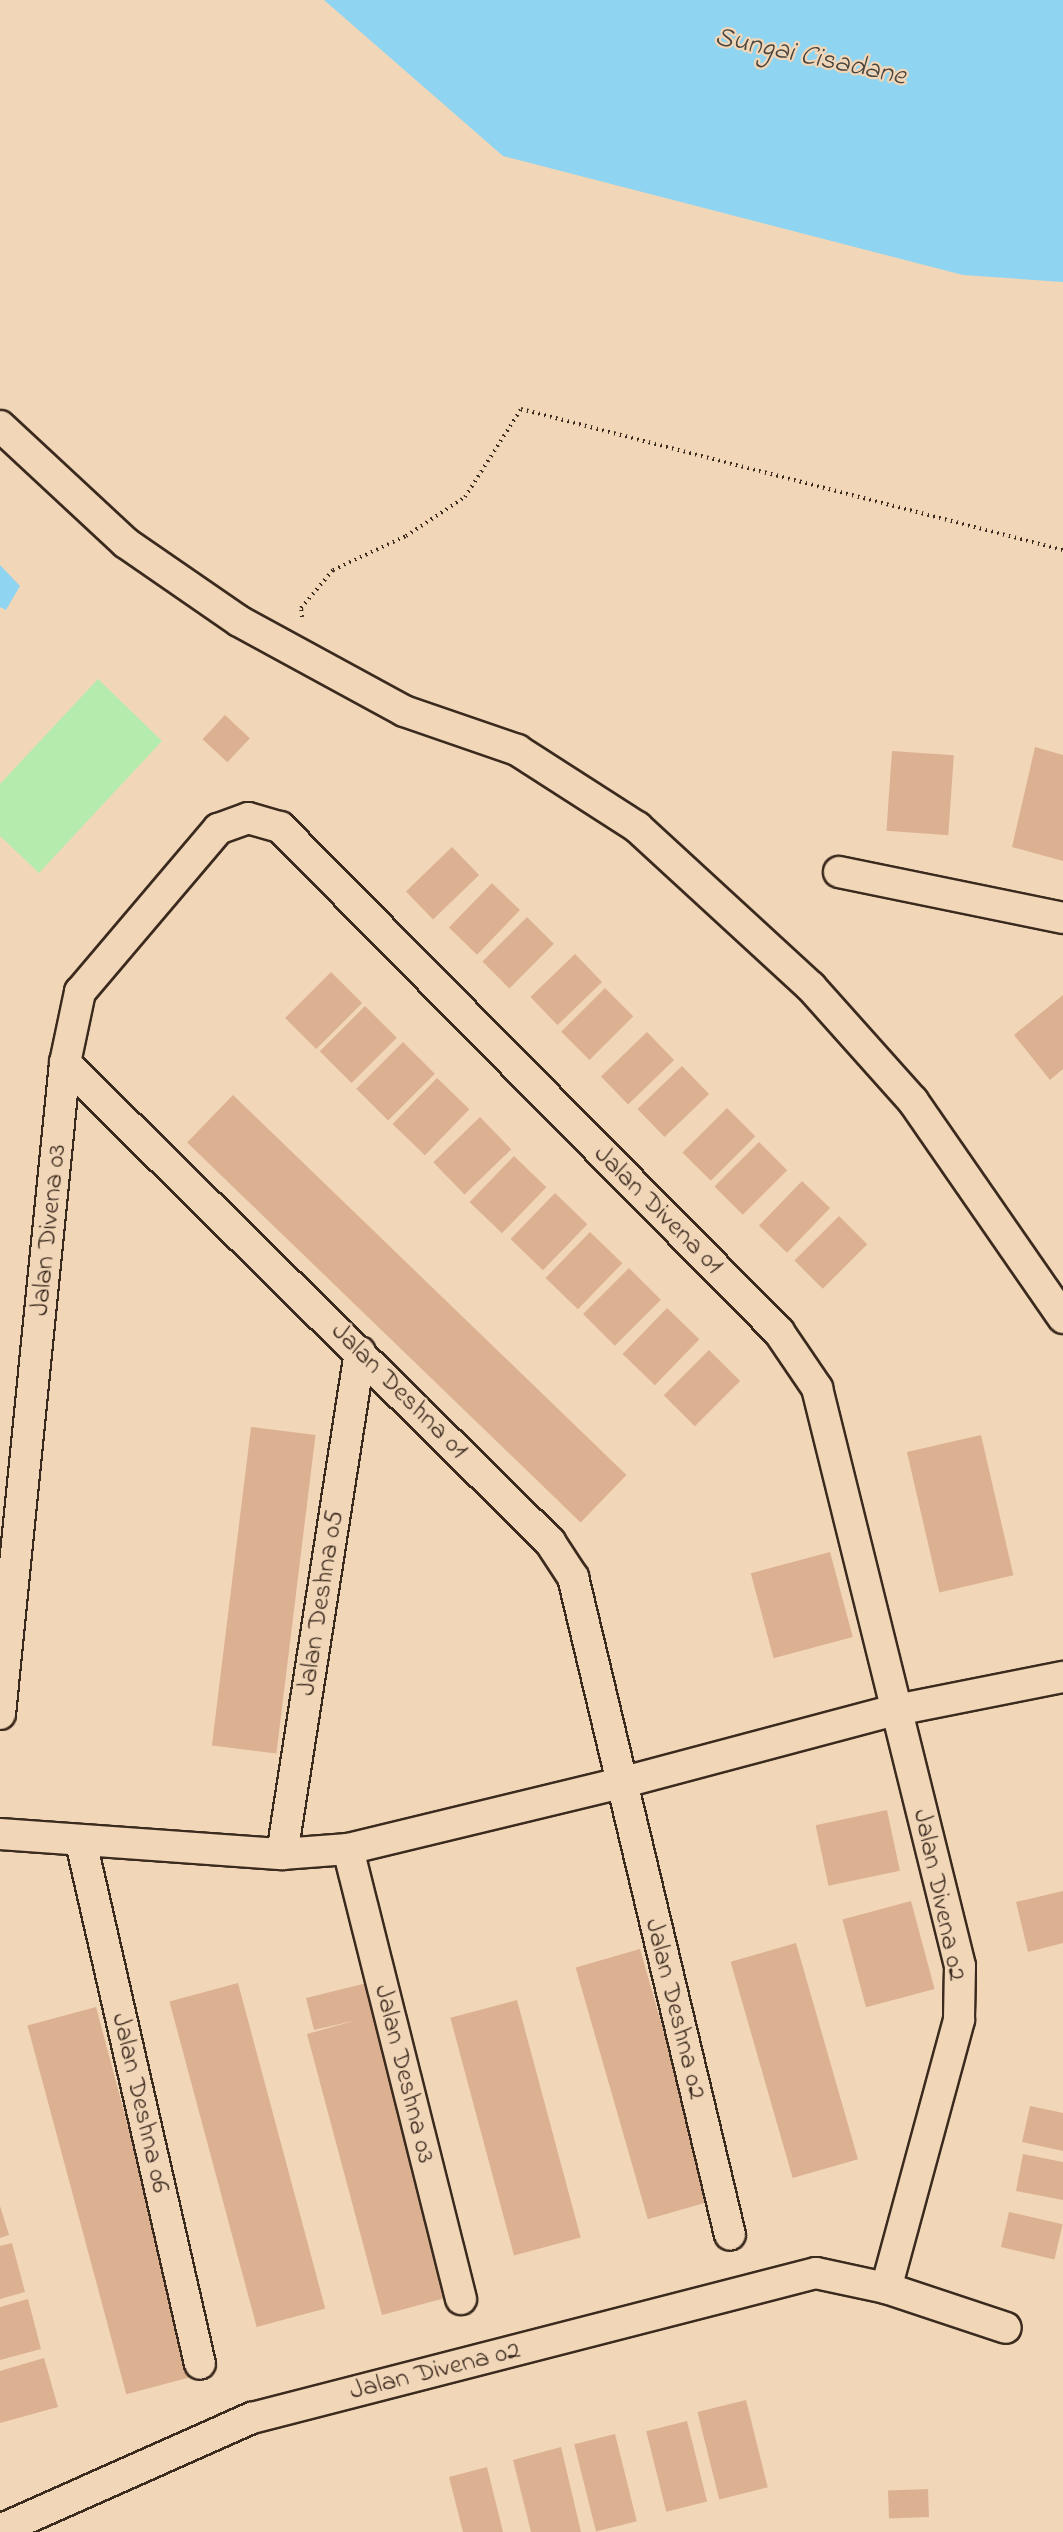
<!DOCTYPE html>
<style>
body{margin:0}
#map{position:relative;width:1063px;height:2532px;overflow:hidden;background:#f1d6b8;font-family:"Indie Flower",sans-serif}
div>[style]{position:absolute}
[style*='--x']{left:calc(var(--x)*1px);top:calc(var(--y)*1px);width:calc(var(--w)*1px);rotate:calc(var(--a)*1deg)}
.green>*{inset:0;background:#b5ecae}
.water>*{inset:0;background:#8fd5f1}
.building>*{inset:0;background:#dcb191;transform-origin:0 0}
.path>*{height:4px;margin-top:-2px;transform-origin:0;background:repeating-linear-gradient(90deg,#3b2a1e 0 1.5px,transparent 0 6px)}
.roads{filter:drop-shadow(2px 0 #3b2a1e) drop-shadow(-2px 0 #3b2a1e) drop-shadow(0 2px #3b2a1e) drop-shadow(0 -2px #3b2a1e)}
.street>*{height:30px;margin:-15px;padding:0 15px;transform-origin:15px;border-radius:15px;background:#f1d6b8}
span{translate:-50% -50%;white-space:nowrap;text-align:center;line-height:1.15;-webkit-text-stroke:4.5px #f1d6b8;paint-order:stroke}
.street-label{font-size:27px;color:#3b2a1e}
.water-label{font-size:28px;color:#48443e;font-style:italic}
</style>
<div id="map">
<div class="green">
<i style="clip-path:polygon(98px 679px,162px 741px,39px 873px,0 836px,0 784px)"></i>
</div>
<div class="water">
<i style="clip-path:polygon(324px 0,1063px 0,1063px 282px,963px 275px,503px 156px)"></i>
<i style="clip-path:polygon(0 565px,20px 586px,6px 610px,0 607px)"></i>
</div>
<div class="building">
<i style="left:225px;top:715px;width:34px;height:33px;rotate:43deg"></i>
<i style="clip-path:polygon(1035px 747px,1063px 755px,1063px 861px,1012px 847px)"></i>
<i style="left:892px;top:751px;width:62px;height:80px;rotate:4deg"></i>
<i style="left:452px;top:847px;width:39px;height:64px;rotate:46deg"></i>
<i style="left:492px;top:883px;width:39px;height:62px;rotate:44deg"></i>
<i style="left:527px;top:917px;width:38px;height:63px;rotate:45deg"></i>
<i style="left:575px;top:954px;width:39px;height:62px;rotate:46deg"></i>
<i style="left:331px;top:972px;width:44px;height:65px;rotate:45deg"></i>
<i style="left:605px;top:988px;width:40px;height:62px;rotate:45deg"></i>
<i style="clip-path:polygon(1063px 995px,1063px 1069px,1050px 1080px,1014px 1035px)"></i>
<i style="left:365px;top:1006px;width:45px;height:64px;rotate:45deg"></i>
<i style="left:647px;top:1032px;width:39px;height:64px;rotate:46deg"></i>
<i style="left:403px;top:1042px;width:45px;height:66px;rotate:45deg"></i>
<i style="left:682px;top:1066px;width:39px;height:62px;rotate:46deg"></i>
<i style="left:437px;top:1078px;width:45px;height:64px;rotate:44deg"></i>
<i style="left:233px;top:1095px;width:547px;height:66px;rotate:44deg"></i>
<i style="left:727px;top:1108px;width:40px;height:63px;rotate:45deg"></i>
<i style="left:480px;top:1117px;width:45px;height:65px;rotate:46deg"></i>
<i style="left:759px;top:1142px;width:40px;height:63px;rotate:45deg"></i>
<i style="left:514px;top:1156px;width:45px;height:64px;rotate:44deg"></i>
<i style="left:802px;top:1181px;width:39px;height:62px;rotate:44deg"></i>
<i style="left:555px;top:1193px;width:45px;height:64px;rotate:44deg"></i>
<i style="left:839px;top:1216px;width:40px;height:63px;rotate:45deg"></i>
<i style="left:590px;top:1232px;width:45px;height:64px;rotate:44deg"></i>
<i style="left:629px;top:1268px;width:45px;height:65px;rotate:45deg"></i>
<i style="left:667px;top:1308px;width:45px;height:64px;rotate:44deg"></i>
<i style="left:709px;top:1350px;width:44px;height:64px;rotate:45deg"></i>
<i style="left:251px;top:1427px;width:65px;height:321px;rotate:7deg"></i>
<i style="left:981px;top:1435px;width:144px;height:76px;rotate:77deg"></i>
<i style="left:830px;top:1552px;width:88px;height:82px;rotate:75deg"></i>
<i style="left:887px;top:1810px;width:62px;height:73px;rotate:78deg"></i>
<i style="clip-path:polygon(1063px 1891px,1063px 1943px,1028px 1952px,1016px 1902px)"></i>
<i style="left:911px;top:1901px;width:91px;height:71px;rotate:75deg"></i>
<i style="left:796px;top:1943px;width:225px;height:68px;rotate:74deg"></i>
<i style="left:640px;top:1949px;width:262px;height:67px;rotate:74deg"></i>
<i style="left:238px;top:1983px;width:337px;height:71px;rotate:75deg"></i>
<i style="clip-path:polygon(367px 1983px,449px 2297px,382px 2315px,307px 2034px,357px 2020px,314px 2030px,306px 1998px)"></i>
<i style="left:517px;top:2000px;width:246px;height:69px;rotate:75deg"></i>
<i style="left:96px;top:2007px;width:382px;height:71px;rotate:75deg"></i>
<i style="clip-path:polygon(1030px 2106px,1063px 2113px,1063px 2151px,1022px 2142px)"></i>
<i style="clip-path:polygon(1023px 2154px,1063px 2162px,1063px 2200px,1016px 2191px)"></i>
<i style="clip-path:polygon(0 2206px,9px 2235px,0 2238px)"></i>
<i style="left:1009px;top:2212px;width:55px;height:36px;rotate:13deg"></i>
<i style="clip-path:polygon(12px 2243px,25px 2292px,0 2299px,0 2246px)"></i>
<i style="clip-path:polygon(28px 2299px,41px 2349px,0 2360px,0 2307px)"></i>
<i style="clip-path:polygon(44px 2358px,58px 2407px,0 2423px,0 2371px)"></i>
<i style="left:746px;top:2400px;width:90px;height:50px;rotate:76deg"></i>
<i style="left:687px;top:2421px;width:83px;height:42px;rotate:76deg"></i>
<i style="left:615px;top:2434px;width:90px;height:42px;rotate:76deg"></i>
<i style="clip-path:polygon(561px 2447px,581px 2532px,531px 2532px,513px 2460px)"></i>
<i style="clip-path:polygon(487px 2467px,503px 2532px,463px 2532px,449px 2477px)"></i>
<i style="left:928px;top:2489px;width:28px;height:40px;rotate:88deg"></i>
</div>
<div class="path">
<i style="--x:302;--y:617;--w:9;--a:-96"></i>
<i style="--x:301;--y:608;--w:50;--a:-49.9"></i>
<i style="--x:333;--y:570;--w:81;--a:-25"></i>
<i style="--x:406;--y:536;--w:71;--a:-33.5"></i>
<i style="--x:465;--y:497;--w:104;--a:-57.5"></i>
<i style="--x:521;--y:409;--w:560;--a:14.58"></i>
</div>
<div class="roads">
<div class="street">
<i style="--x:0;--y:426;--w:172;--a:42.9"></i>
<i style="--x:126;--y:543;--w:137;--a:34.6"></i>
<i style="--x:239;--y:621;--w:188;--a:28.6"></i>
<i style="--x:404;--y:711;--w:120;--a:19"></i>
<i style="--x:517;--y:750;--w:143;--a:32.7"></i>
<i style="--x:637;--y:827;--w:236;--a:42.6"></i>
<i style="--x:811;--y:987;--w:153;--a:48.2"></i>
<i style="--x:913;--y:1101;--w:264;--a:55.3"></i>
<i style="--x:839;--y:872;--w:229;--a:11.6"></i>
<i style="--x:65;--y:1063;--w:682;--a:44.64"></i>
<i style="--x:550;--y:1542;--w:42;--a:56.7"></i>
<i style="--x:573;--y:1577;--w:676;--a:76.58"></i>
<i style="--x:0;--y:1714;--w:654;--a:-84.3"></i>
<i style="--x:65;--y:1063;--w:73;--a:-78.1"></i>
<i style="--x:80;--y:992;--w:214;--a:-49.7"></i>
<i style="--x:218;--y:829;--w:32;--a:-20"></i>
<i style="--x:248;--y:818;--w:33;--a:16"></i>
<i style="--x:280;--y:827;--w:710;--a:45.34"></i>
<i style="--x:779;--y:1332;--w:68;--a:55.8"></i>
<i style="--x:817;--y:1388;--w:595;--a:76.1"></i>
<i style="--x:960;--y:1966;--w:54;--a:91.1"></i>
<i style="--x:959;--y:2020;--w:278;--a:105.2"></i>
<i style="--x:0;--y:1834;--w:283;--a:4.1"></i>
<i style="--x:282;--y:1854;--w:66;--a:-4.3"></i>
<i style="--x:348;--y:1849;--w:281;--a:-13.6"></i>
<i style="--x:621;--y:1783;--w:285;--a:-14.9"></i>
<i style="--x:896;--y:1710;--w:170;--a:-11.2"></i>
<i style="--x:81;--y:1842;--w:535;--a:77.16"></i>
<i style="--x:348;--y:1849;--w:464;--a:75.9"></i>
<i style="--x:282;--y:1854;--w:508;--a:-81.17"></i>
<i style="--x:0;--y:2530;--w:276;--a:-24"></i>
<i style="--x:252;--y:2418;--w:582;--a:-14.42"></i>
<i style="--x:816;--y:2273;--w:72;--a:12.1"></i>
<i style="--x:886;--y:2288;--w:126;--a:18.4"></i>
</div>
</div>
<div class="street-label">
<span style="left:658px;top:1210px;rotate:45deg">Jalan Divena 01</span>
<span style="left:49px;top:1230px;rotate:-84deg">Jalan Divena 03</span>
<span style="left:399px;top:1391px;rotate:45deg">Jalan Deshna 01</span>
<span style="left:321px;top:1603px;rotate:-81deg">Jalan Deshna 05</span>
<span style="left:939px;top:1895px;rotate:78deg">Jalan Divena 02</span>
<span style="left:675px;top:2009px;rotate:76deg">Jalan Deshna 02</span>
<span style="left:404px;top:2074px;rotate:76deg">Jalan Deshna 03</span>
<span style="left:140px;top:2103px;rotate:77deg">Jalan Deshna 06</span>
<span style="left:435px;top:2371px;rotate:-14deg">Jalan Divena 02</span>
</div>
<div class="water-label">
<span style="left:810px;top:58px;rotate:12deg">Sungai Cisadane</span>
</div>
</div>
